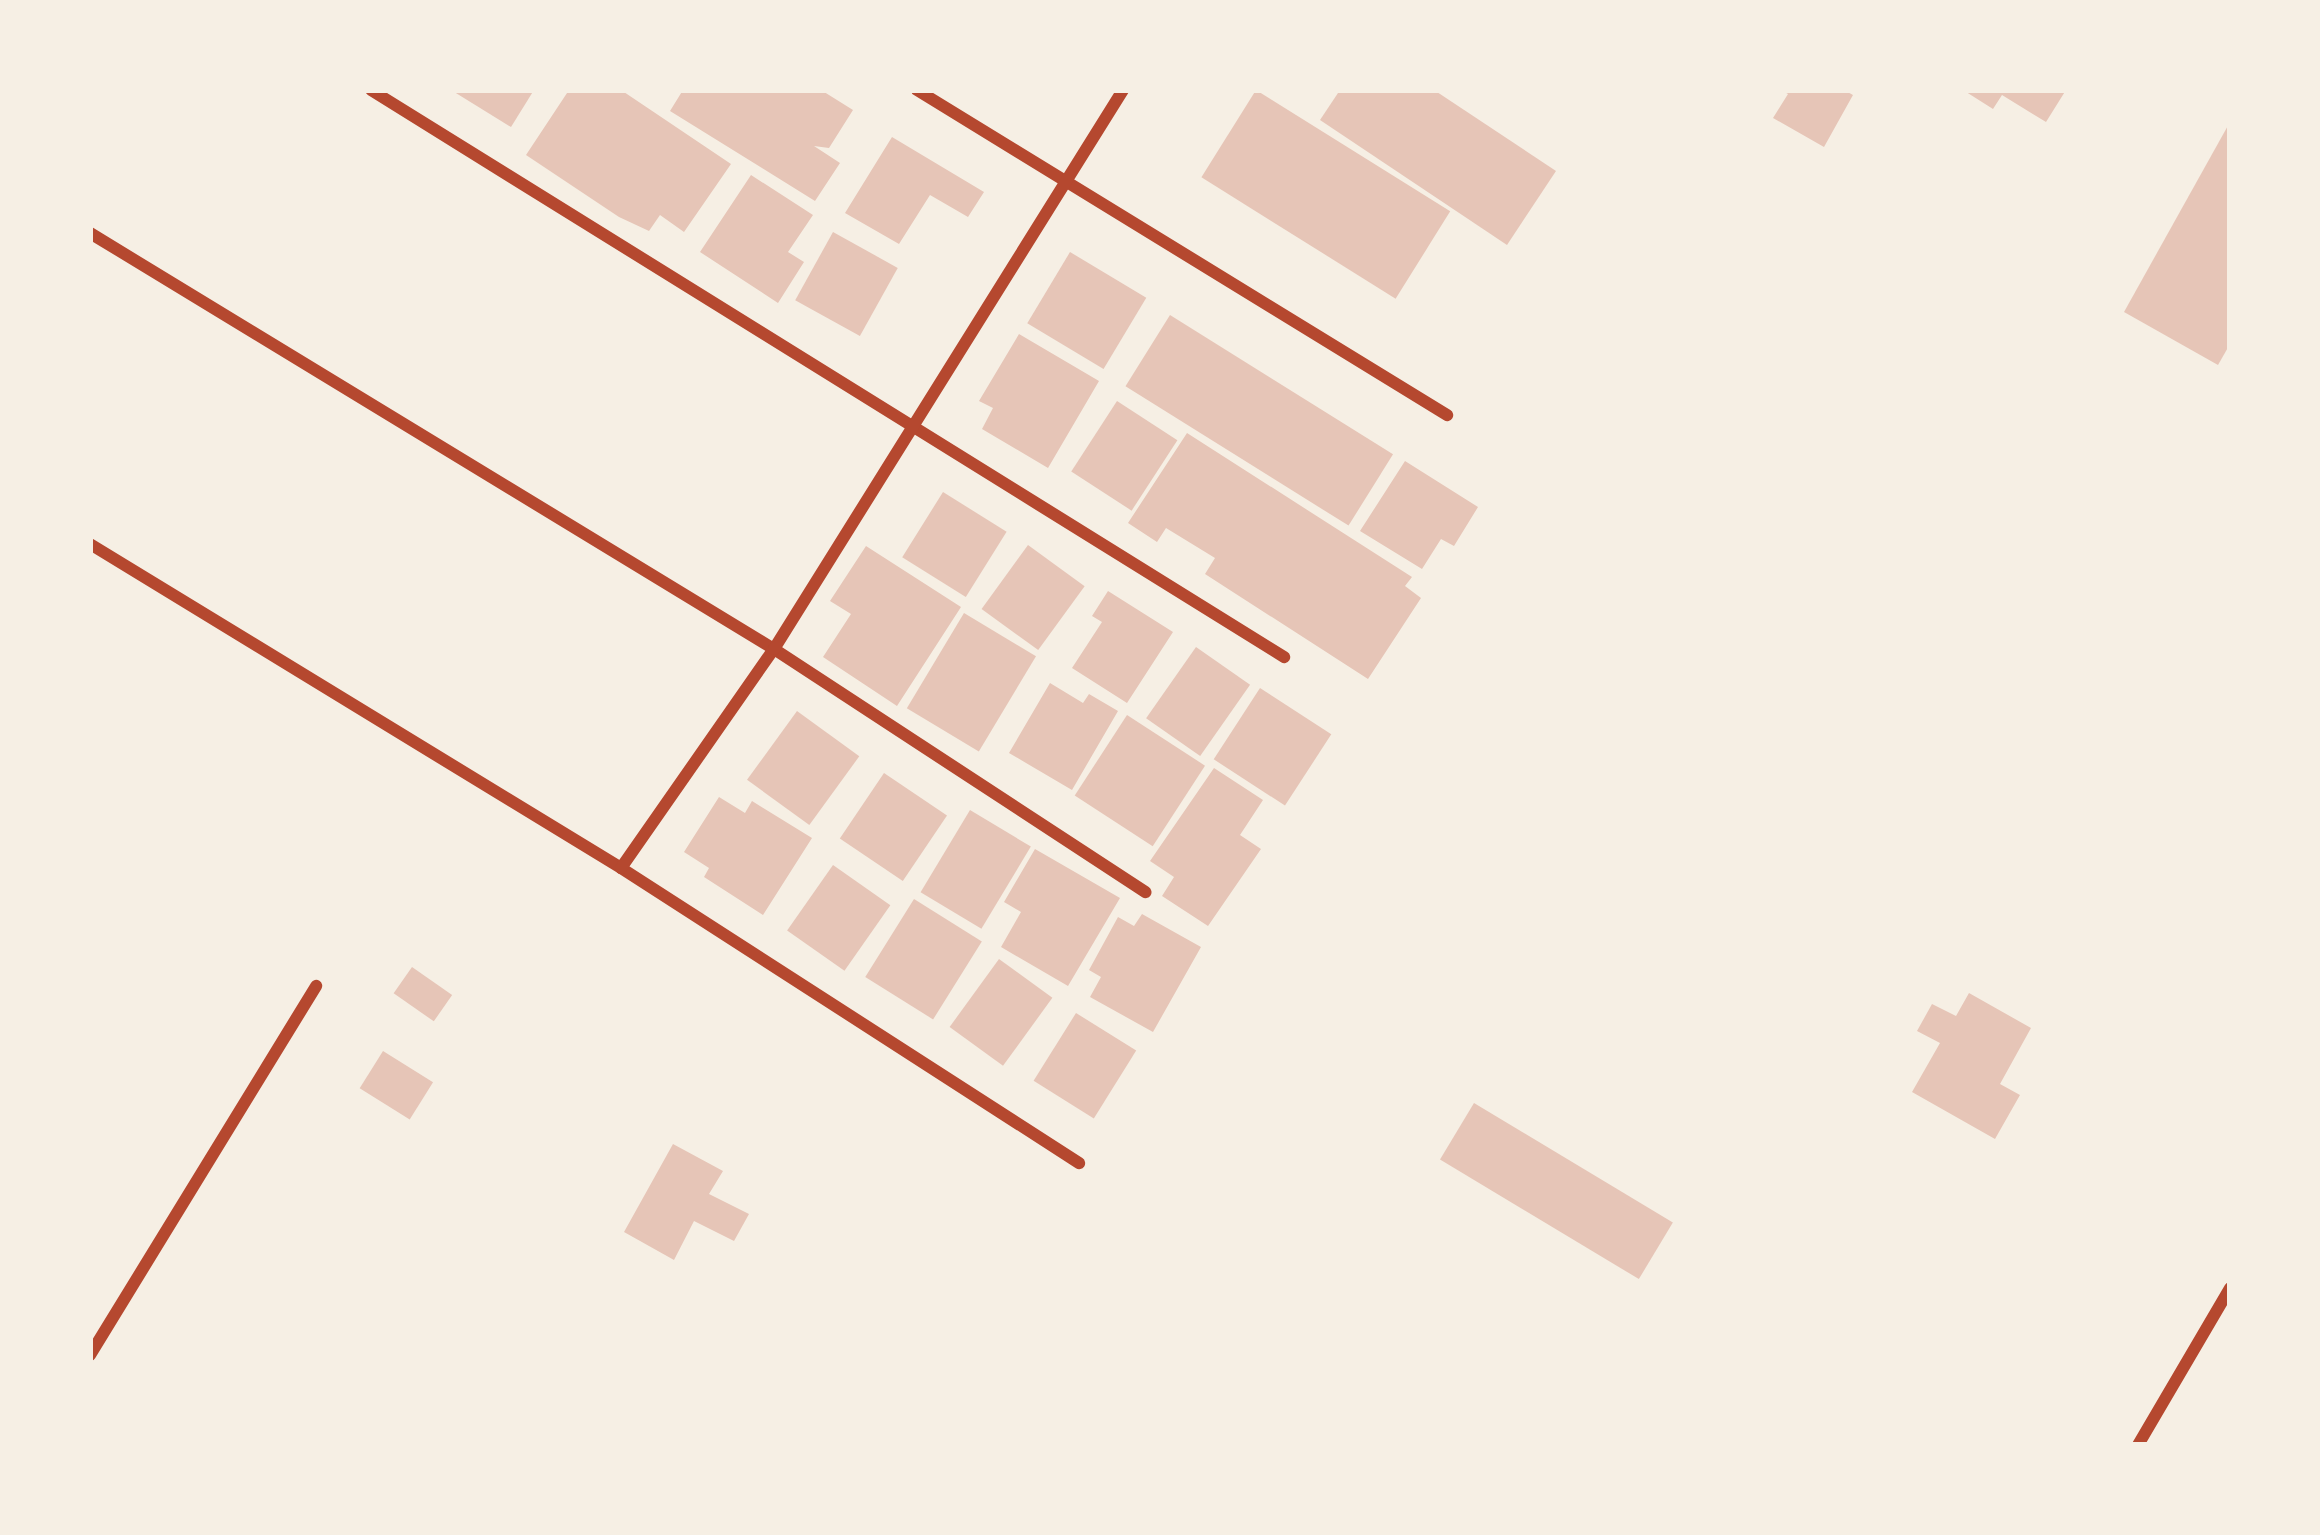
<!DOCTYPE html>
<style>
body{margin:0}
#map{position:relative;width:2320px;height:1535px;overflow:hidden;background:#f6efe4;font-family:"Fira Sans Condensed",sans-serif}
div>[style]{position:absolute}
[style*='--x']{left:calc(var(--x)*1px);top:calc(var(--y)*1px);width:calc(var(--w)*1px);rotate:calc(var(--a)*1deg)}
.building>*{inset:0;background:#e6c5b7;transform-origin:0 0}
.minor>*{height:12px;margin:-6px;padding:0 6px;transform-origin:6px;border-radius:6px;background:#b5482f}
span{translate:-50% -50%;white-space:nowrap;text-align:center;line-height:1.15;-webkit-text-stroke:10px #f6efe4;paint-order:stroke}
.frame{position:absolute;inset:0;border:93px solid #f6efe4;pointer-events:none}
</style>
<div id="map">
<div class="building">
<i style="clip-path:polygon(451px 90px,534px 90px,511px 127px)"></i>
<i style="clip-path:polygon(569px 90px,621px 90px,731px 164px,684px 232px,660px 215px,649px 231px,619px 217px,526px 155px)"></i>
<i style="clip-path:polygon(683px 90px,821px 90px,853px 110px,829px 148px,814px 146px,840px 163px,815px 201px,670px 111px)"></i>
<i style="left:1256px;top:90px;width:229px;height:103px;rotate:32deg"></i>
<i style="clip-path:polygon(1340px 90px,1434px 90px,1556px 171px,1507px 245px,1320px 120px)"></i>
<i style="clip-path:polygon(1781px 90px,1844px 90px,1853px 95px,1824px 147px,1773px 118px,1788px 94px)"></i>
<i style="clip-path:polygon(1963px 90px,2066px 90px,2046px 122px,2002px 95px,1993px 109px)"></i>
<i style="clip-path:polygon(2230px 122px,2230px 344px,2218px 365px,2124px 312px)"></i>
<i style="clip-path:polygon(892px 137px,984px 192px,968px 217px,930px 195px,899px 244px,845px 213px)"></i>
<i style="clip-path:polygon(751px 175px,813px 215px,788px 252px,804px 262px,778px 303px,700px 252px)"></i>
<i style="left:833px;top:232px;width:74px;height:78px;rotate:29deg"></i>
<i style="left:1070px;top:252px;width:89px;height:83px;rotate:31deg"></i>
<i style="left:1170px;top:315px;width:263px;height:84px;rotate:32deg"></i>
<i style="clip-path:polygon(1019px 334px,1099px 381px,1048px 468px,982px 429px,993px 408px,979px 401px)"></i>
<i style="left:1117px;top:401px;width:72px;height:84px;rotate:33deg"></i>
<i style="clip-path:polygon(1187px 433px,1412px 577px,1405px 586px,1421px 598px,1368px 679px,1205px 574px,1215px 558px,1166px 528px,1157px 542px,1128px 523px)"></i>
<i style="clip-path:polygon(1405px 461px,1478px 507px,1454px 546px,1441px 539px,1422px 569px,1360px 531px)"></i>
<i style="left:943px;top:492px;width:75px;height:77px;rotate:32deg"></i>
<i style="left:1028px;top:545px;width:70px;height:79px;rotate:36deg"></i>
<i style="clip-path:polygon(866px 546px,961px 607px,897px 706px,823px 657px,851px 614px,830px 601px)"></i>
<i style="clip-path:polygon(1108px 591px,1173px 632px,1127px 703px,1072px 668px,1102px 622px,1092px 616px)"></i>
<i style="left:964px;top:613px;width:84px;height:111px;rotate:31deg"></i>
<i style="left:1196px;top:647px;width:66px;height:87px;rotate:35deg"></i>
<i style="clip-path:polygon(1050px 683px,1083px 703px,1089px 694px,1118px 711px,1072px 790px,1009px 753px)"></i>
<i style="left:1260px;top:688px;width:85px;height:85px;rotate:33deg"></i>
<i style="left:797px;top:711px;width:77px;height:85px;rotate:36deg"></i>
<i style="left:1127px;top:715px;width:93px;height:96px;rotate:33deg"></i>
<i style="clip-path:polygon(1214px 768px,1263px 800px,1240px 835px,1261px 849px,1208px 926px,1162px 896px,1174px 877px,1150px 861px)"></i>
<i style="left:884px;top:773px;width:76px;height:79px;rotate:34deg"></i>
<i style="clip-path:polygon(719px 797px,745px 813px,752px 801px,812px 838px,763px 915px,704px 877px,709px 868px,684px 852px)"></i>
<i style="left:970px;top:810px;width:71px;height:96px;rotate:31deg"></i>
<i style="clip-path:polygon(1035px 849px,1120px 898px,1068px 986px,1001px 947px,1021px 912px,1004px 902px)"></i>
<i style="left:833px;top:865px;width:70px;height:80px;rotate:35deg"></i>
<i style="left:914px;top:899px;width:80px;height:92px;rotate:32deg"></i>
<i style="clip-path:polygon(1142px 914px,1201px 947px,1153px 1032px,1090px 997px,1101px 977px,1089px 970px,1118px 917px,1134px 926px)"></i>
<i style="left:999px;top:959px;width:66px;height:84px;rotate:36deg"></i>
<i style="left:412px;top:967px;width:49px;height:32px;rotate:35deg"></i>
<i style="clip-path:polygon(1969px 993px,2031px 1028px,2000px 1084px,2020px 1095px,1995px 1139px,1912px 1092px,1940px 1043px,1917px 1031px,1932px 1004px,1956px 1016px)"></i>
<i style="left:1076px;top:1013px;width:71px;height:80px;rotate:32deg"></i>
<i style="left:383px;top:1051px;width:59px;height:44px;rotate:32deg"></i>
<i style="left:1474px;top:1103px;width:232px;height:66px;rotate:31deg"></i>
<i style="clip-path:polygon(673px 1144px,723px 1171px,709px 1194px,749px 1214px,734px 1241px,694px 1221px,674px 1260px,624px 1232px)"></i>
</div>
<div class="minor">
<i style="--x:371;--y:90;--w:1075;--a:31.84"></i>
<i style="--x:917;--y:90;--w:622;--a:31.52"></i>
<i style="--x:90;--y:233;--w:801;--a:31.31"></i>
<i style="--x:774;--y:649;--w:444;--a:33.2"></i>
<i style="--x:90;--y:544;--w:622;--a:31.39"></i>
<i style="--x:621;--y:868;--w:545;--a:32.79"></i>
<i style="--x:621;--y:868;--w:267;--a:-55.1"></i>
<i style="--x:774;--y:649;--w:659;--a:-58.02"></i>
<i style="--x:90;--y:1355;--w:433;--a:-58.5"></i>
<i style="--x:2138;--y:1445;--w:182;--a:-59.6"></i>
</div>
<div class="frame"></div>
</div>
